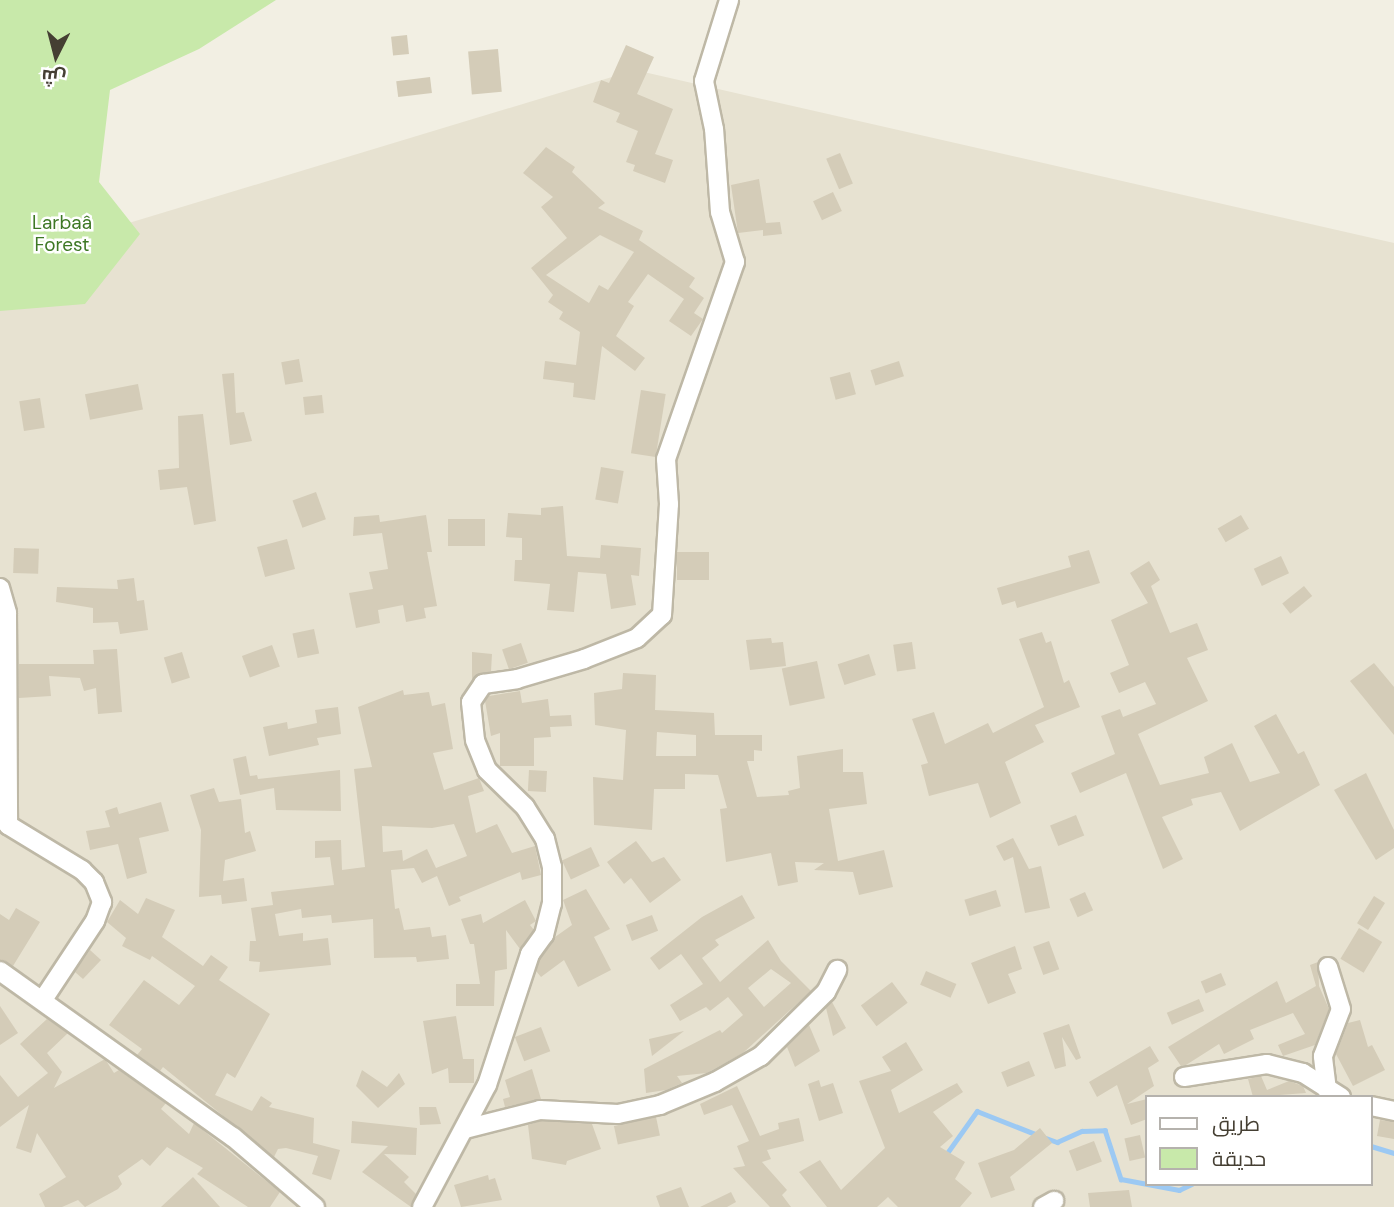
<!DOCTYPE html>
<meta charset="utf-8">
<style>
body{margin:0}
#map{position:relative;width:1394px;height:1207px;overflow:hidden;background:#f2efe3;font-family:"DM Sans",Cairo,sans-serif}
div>[style]{position:absolute}
[style*='--x']{left:calc(var(--x)*1px);top:calc(var(--y)*1px);width:calc(var(--w)*1px);rotate:calc(var(--a)*1deg)}
.residential>*{inset:0;background:#e7e2d1}
.green>*{inset:0;background:#c8e9aa}
.stream>*{height:4.5px;margin:-2.25px;padding:0 2.25px;transform-origin:2.25px;border-radius:2.25px;background:#9cc9f3}
.building>*{inset:0;background:#d4ccb8;transform-origin:0 0}
.roads{filter:drop-shadow(2px 0 #beb8a6) drop-shadow(-2px 0 #beb8a6) drop-shadow(0 2px #beb8a6) drop-shadow(0 -2px #beb8a6)}
.street>*{height:18px;margin:-9px;padding:0 9px;transform-origin:9px;border-radius:9px;background:#fff}
span{translate:-50% -50%;white-space:nowrap;text-align:center;line-height:1.15;-webkit-text-stroke:5px #fff;paint-order:stroke}
.park-label{font-size:19px;color:#3e7825}
.legend{position:absolute;left:1145px;top:1095px;width:228px;height:91px;box-sizing:border-box;background:#fff;border:2px solid #b5b2ad;margin:0;padding:9px 12px;list-style:none;font-size:21px;color:#453f33}
.legend li{display:flex;align-items:center;gap:14px;height:35px}
.legend b{width:35px;border:2px solid #b5b2ad}
.north{position:absolute;left:21px;top:21px;width:70px;height:70px;-webkit-text-stroke:5px #fff;paint-order:stroke;rotate:186deg;font-size:19px;font-weight:700;line-height:28px;text-align:center;color:#453f33}
.north::after{content:'';display:block;margin:auto;width:24px;height:32px;background:#453f33;clip-path:polygon(50% 0,100% 100%,50% 72%,0 100%)}
</style>
<div id="map">
<div class="residential">
<i style="clip-path:polygon(evenodd,635px 70px,1394px 243px,1394px 1207px,0 1207px,0 262px,635px 70px,1147px 1097px,1371px 1097px,1371px 1184px,1147px 1184px,1147px 1097px)"></i>
</div>
<div class="green">
<i style="clip-path:polygon(0 0,276px 0,199px 49px,110px 90px,99px 182px,140px 234px,85px 304px,0 311px)"></i>
</div>
<div class="stream">
<i style="--x:1046;--y:1138;--w:12;--a:20"></i>
<i style="--x:1057;--y:1142;--w:27;--a:-24"></i>
<i style="--x:1082;--y:1131;--w:23;--a:-2"></i>
<i style="--x:1105;--y:1130;--w:52;--a:71.9"></i>
<i style="--x:1121;--y:1179;--w:59;--a:10.7"></i>
<i style="--x:1179;--y:1190;--w:14;--a:-25"></i>
<i style="--x:1371;--y:1146;--w:24;--a:17"></i>
<i style="--x:945;--y:1156;--w:55;--a:-54.6"></i>
<i style="--x:977;--y:1111;--w:66;--a:21.5"></i>
</div>
<div class="building">
<i style="left:407px;top:35px;width:19px;height:16px;rotate:84deg"></i>
<i style="clip-path:polygon(626px 45px,654px 57px,637px 94px,673px 109px,655px 154px,673px 160px,665px 183px,633px 171px,635px 165px,626px 162px,638px 131px,616px 122px,620px 113px,593px 102px,601px 80px,609px 83px)"></i>
<i style="left:498px;top:49px;width:43px;height:30px;rotate:85deg"></i>
<i style="left:430px;top:77px;width:16px;height:34px;rotate:83deg"></i>
<i style="clip-path:polygon(evenodd,546px 147px,575px 167px,572px 172px,605px 203px,598px 208px,643px 231px,639px 240px,695px 278px,689px 287px,704px 298px,694px 313px,703px 319px,691px 336px,669px 321px,684px 299px,648px 274px,628px 302px,634px 306px,616px 336px,645px 358px,635px 371px,602px 346px,595px 400px,573px 397px,574px 383px,543px 379px,545px 361px,576px 365px,580px 332px,559px 319px,563px 312px,548px 302px,553px 295px,531px 268px,567px 238px,541px 207px,553px 197px,523px 173px,546px 147px,600px 235px,634px 252px,608px 290px,599px 285px,589px 303px,546px 275px,600px 235px)"></i>
<i style="left:840px;top:153px;width:33px;height:15px;rotate:67deg"></i>
<i style="clip-path:polygon(759px 179px,766px 223px,780px 222px,782px 234px,763px 236px,763px 230px,738px 233px,731px 185px)"></i>
<i style="left:833px;top:192px;width:21px;height:22px;rotate:65deg"></i>
<i style="left:299px;top:359px;width:23px;height:18px;rotate:80deg"></i>
<i style="left:899px;top:361px;width:16px;height:30px;rotate:72deg"></i>
<i style="left:850px;top:372px;width:23px;height:21px;rotate:75deg"></i>
<i style="clip-path:polygon(234px 373px,236px 413px,244px 412px,252px 441px,230px 445px,222px 374px)"></i>
<i style="left:138px;top:384px;width:26px;height:54px;rotate:79deg"></i>
<i style="left:641px;top:390px;width:25px;height:64px;rotate:9deg"></i>
<i style="left:322px;top:395px;width:18px;height:19px;rotate:84deg"></i>
<i style="left:40px;top:398px;width:30px;height:21px;rotate:81deg"></i>
<i style="clip-path:polygon(203px 414px,216px 521px,194px 525px,187px 487px,160px 490px,158px 470px,179px 468px,178px 416px)"></i>
<i style="left:601px;top:467px;width:23px;height:33px;rotate:10deg"></i>
<i style="left:316px;top:492px;width:29px;height:25px;rotate:70deg"></i>
<i style="clip-path:polygon(563px 506px,567px 556px,600px 558px,601px 545px,641px 548px,639px 576px,631px 575px,636px 605px,611px 609px,606px 574px,578px 572px,574px 612px,547px 610px,550px 584px,514px 581px,515px 560px,522px 560px,522px 538px,506px 537px,508px 513px,541px 515px,541px 508px)"></i>
<i style="clip-path:polygon(379px 515px,380px 522px,426px 515px,432px 552px,427px 552px,437px 606px,424px 608px,426px 618px,406px 622px,403px 605px,378px 610px,380px 623px,356px 628px,349px 593px,373px 589px,369px 572px,388px 569px,382px 533px,353px 536px,354px 517px)"></i>
<i style="left:1241px;top:515px;width:16px;height:27px;rotate:60deg"></i>
<i style="left:448px;top:519px;width:37px;height:27px"></i>
<i style="left:287px;top:539px;width:31px;height:31px;rotate:75deg"></i>
<i style="left:14px;top:548px;width:25px;height:25px;rotate:2deg"></i>
<i style="clip-path:polygon(1089px 550px,1100px 583px,1017px 608px,1015px 601px,1002px 605px,997px 588px,1071px 567px,1068px 556px)"></i>
<i style="left:677px;top:552px;width:32px;height:28px"></i>
<i style="left:1281px;top:556px;width:19px;height:30px;rotate:65deg"></i>
<i style="clip-path:polygon(1149px 561px,1160px 580px,1151px 586px,1170px 633px,1197px 623px,1208px 650px,1187px 658px,1208px 701px,1138px 734px,1160px 785px,1209px 773px,1204px 757px,1232px 743px,1250px 782px,1280px 773px,1254px 726px,1276px 714px,1298px 754px,1304px 751px,1320px 785px,1240px 831px,1221px 792px,1191px 799px,1193px 805px,1162px 817px,1183px 859px,1163px 869px,1126px 773px,1080px 793px,1071px 773px,1115px 754px,1101px 716px,1120px 709px,1123px 717px,1156px 704px,1145px 682px,1119px 693px,1110px 673px,1129px 665px,1111px 620px,1148px 603px,1130px 573px)"></i>
<i style="clip-path:polygon(134px 578px,137px 601px,144px 600px,148px 630px,120px 634px,118px 622px,93px 623px,93px 608px,56px 602px,57px 587px,118px 589px,117px 580px)"></i>
<i style="left:1304px;top:586px;width:13px;height:28px;rotate:51deg"></i>
<i style="left:314px;top:629px;width:25px;height:22px;rotate:78deg"></i>
<i style="clip-path:polygon(1042px 632px,1046px 643px,1051px 641px,1064px 683px,1069px 680px,1080px 707px,1035px 725px,1044px 742px,1005px 762px,1021px 803px,990px 818px,978px 783px,929px 796px,921px 765px,928px 763px,912px 719px,934px 712px,945px 744px,988px 723px,993px 733px,1044px 707px,1019px 639px)"></i>
<i style="clip-path:polygon(771px 638px,772px 643px,783px 642px,786px 666px,750px 670px,746px 640px)"></i>
<i style="left:912px;top:642px;width:27px;height:19px;rotate:82deg"></i>
<i style="left:521px;top:643px;width:21px;height:20px;rotate:71deg"></i>
<i style="left:272px;top:645px;width:23px;height:32px;rotate:70deg"></i>
<i style="clip-path:polygon(117px 649px,122px 712px,98px 714px,96px 688px,84px 691px,80px 678px,49px 676px,51px 696px,19px 698px,19px 664px,94px 664px,93px 650px)"></i>
<i style="left:182px;top:652px;width:27px;height:19px;rotate:73deg"></i>
<i style="clip-path:polygon(472px 652px,492px 654px,491px 671px,472px 680px)"></i>
<i style="left:869px;top:654px;width:22px;height:33px;rotate:72deg"></i>
<i style="left:817px;top:661px;width:38px;height:36px;rotate:78deg"></i>
<i style="clip-path:polygon(1374px 663px,1394px 687px,1394px 735px,1350px 681px)"></i>
<i style="clip-path:polygon(evenodd,623px 673px,656px 675px,655px 710px,714px 713px,715px 735px,762px 735px,762px 751px,754px 750px,754px 761px,747px 761px,757px 797px,789px 795px,788px 791px,800px 788px,797px 756px,843px 749px,843px 772px,863px 772px,867px 804px,829px 809px,838px 861px,884px 850px,893px 887px,859px 895px,853px 872px,814px 870px,824px 863px,795px 862px,798px 882px,778px 886px,771px 853px,726px 862px,720px 809px,727px 808px,718px 775px,685px 774px,685px 789px,654px 789px,652px 830px,594px 825px,593px 777px,623px 780px,626px 730px,595px 725px,594px 693px,622px 689px,623px 673px,657px 732px,696px 735px,696px 756px,656px 756px,657px 732px)"></i>
<i style="clip-path:polygon(evenodd,403px 690px,404px 695px,429px 692px,432px 706px,445px 703px,453px 749px,433px 753px,444px 790px,479px 778px,484px 791px,468px 796px,476px 833px,497px 824px,512px 853px,535px 846px,541px 875px,522px 880px,520px 872px,459px 897px,461px 901px,449px 906px,437px 876px,422px 883px,414px 868px,391px 870px,395px 909px,399px 908px,404px 930px,430px 927px,432px 937px,446px 935px,449px 959px,417px 962px,416px 957px,374px 958px,373px 919px,332px 923px,331px 915px,302px 918px,301px 909px,275px 914px,279px 936px,303px 933px,303px 941px,328px 938px,331px 965px,259px 972px,260px 962px,249px 961px,250px 941px,256px 941px,251px 908px,273px 905px,271px 892px,334px 885px,330px 857px,315px 858px,315px 841px,341px 840px,342px 870px,365px 867px,354px 769px,372px 767px,358px 707px,403px 690px,454px 824px,467px 856px,436px 868px,427px 849px,403px 861px,402px 850px,383px 852px,382px 826px,432px 828px,454px 824px)"></i>
<i style="clip-path:polygon(520px 691px,522px 703px,548px 699px,550px 716px,571px 715px,572px 726px,550px 727px,551px 737px,534px 738px,534px 766px,500px 766px,500px 733px,491px 736px,485px 701px,489px 696px)"></i>
<i style="clip-path:polygon(338px 707px,341px 734px,317px 738px,319px 745px,269px 756px,263px 727px,287px 722px,288px 729px,317px 723px,315px 710px)"></i>
<i style="clip-path:polygon(246px 756px,250px 776px,257px 775px,258px 779px,340px 770px,341px 811px,276px 810px,274px 788px,240px 795px,233px 759px)"></i>
<i style="left:529px;top:770px;width:18px;height:21px;rotate:3deg"></i>
<i style="clip-path:polygon(1366px 773px,1394px 830px,1394px 848px,1376px 860px,1334px 790px)"></i>
<i style="clip-path:polygon(214px 788px,219px 802px,241px 799px,245px 833px,250px 831px,256px 851px,225px 860px,223px 881px,244px 878px,247px 901px,222px 904px,221px 895px,199px 897px,201px 830px,190px 795px)"></i>
<i style="clip-path:polygon(161px 802px,169px 831px,139px 838px,147px 873px,127px 879px,118px 844px,90px 850px,86px 831px,110px 827px,105px 811px,117px 807px,119px 814px)"></i>
<i style="left:1076px;top:815px;width:22px;height:28px;rotate:68deg"></i>
<i style="clip-path:polygon(1013px 838px,1029px 869px,1041px 866px,1050px 908px,1025px 913px,1013px 857px,1004px 861px,996px 846px)"></i>
<i style="clip-path:polygon(636px 841px,652px 862px,664px 857px,681px 880px,650px 903px,631px 878px,624px 884px,607px 862px)"></i>
<i style="left:591px;top:847px;width:21px;height:32px;rotate:65deg"></i>
<i style="clip-path:polygon(586px 889px,610px 929px,594px 937px,611px 970px,578px 987px,564px 960px,541px 977px,536px 971px,540px 959px,555px 937px,572px 925px,563px 900px)"></i>
<i style="left:996px;top:890px;width:17px;height:33px;rotate:73deg"></i>
<i style="left:1085px;top:892px;width:20px;height:17px;rotate:66deg"></i>
<i style="clip-path:polygon(evenodd,742px 895px,755px 918px,715px 940px,719px 945px,702px 958px,720px 982px,768px 940px,781px 961px,811px 991px,743px 1053px,707px 1073px,677px 1076px,682px 1083px,666px 1090px,646px 1093px,644px 1069px,720px 1030px,722px 1033px,743px 1015px,728px 997px,710px 1011px,706px 1007px,680px 1021px,670px 1005px,703px 984px,681px 954px,659px 970px,650px 958px,702px 917px,742px 895px,771px 969px,791px 983px,764px 1007px,748px 988px,771px 969px)"></i>
<i style="left:1374px;top:896px;width:13px;height:32px;rotate:32deg"></i>
<i style="clip-path:polygon(146px 898px,175px 910px,162px 937px,203px 966px,211px 955px,228px 967px,219px 980px,270px 1014px,235px 1078px,227px 1073px,215px 1095px,252px 1111px,261px 1096px,272px 1103px,269px 1107px,314px 1118px,313px 1143px,340px 1150px,331px 1180px,312px 1174px,318px 1156px,286px 1148px,278px 1149px,274px 1157px,163px 1067px,160px 1071px,137px 1055px,142px 1049px,109px 1025px,144px 980px,179px 1005px,195px 986px,152px 956px,150px 960px,122px 946px,126px 938px,107px 922px,120px 900px,138px 914px)"></i>
<i style="clip-path:polygon(525px 900px,536px 921px,530px 925px,534px 930px,520px 949px,506px 930px,507px 969px,495px 971px,494px 1006px,456px 1006px,456px 984px,480px 984px,474px 944px,470px 944px,461px 919px,481px 914px,483px 923px)"></i>
<i style="clip-path:polygon(16px 908px,40px 922px,13px 966px,0 960px,0 914px,9px 920px)"></i>
<i style="left:652px;top:915px;width:17px;height:28px;rotate:69deg"></i>
<i style="left:1359px;top:928px;width:27px;height:36px;rotate:31deg"></i>
<i style="left:1049px;top:941px;width:30px;height:17px;rotate:70deg"></i>
<i style="clip-path:polygon(1015px 946px,1022px 969px,1008px 974px,1016px 993px,988px 1004px,971px 963px)"></i>
<i style="clip-path:polygon(90px 950px,101px 960px,83px 979px,75px 972px)"></i>
<i style="clip-path:polygon(1318px 962px,1319px 986px,1329px 1009px,1315px 1045px,1283px 1056px,1278px 1045px,1305px 1034px,1293px 1013px,1250px 1030px,1254px 1039px,1224px 1054px,1219px 1044px,1186px 1065px,1181px 1066px,1168px 1047px,1277px 981px,1286px 1003px,1316px 986px,1310px 965px)"></i>
<i style="left:926px;top:971px;width:33px;height:15px;rotate:23deg"></i>
<i style="left:1221px;top:973px;width:13px;height:22px;rotate:67deg"></i>
<i style="left:892px;top:982px;width:26px;height:39px;rotate:53deg"></i>
<i style="left:1199px;top:999px;width:13px;height:35px;rotate:67deg"></i>
<i style="clip-path:polygon(832px 1002px,846px 1028px,833px 1036px,826px 1008px)"></i>
<i style="clip-path:polygon(0 1006px,18px 1033px,0 1045px)"></i>
<i style="clip-path:polygon(456px 1016px,463px 1059px,474px 1059px,474px 1083px,449px 1083px,448px 1068px,432px 1074px,423px 1021px)"></i>
<i style="clip-path:polygon(47px 1019px,68px 1033px,47px 1053px,62px 1072px,54px 1088px,105px 1059px,114px 1073px,119px 1070px,166px 1103px,161px 1109px,189px 1134px,194px 1123px,280px 1192px,270px 1207px,248px 1207px,197px 1174px,203px 1168px,167px 1147px,150px 1166px,142px 1159px,118px 1176px,122px 1184px,118px 1189px,85px 1207px,78px 1200px,62px 1207px,45px 1207px,39px 1194px,66px 1177px,37px 1133px,31px 1153px,16px 1148px,29px 1105px,0 1127px,0 1075px,18px 1097px,48px 1073px,20px 1044px)"></i>
<i style="clip-path:polygon(1360px 1020px,1368px 1047px,1372px 1045px,1385px 1070px,1353px 1086px,1336px 1054px,1348px 1023px)"></i>
<i style="clip-path:polygon(1069px 1024px,1081px 1058px,1076px 1060px,1062px 1037px,1066px 1066px,1055px 1069px,1043px 1033px)"></i>
<i style="clip-path:polygon(809px 1025px,820px 1051px,795px 1067px,787px 1047px)"></i>
<i style="left:541px;top:1027px;width:26px;height:28px;rotate:69deg"></i>
<i style="clip-path:polygon(684px 1031px,652px 1056px,649px 1039px)"></i>
<i style="clip-path:polygon(906px 1042px,923px 1070px,891px 1090px,899px 1113px,957px 1083px,963px 1092px,933px 1112px,953px 1136px,940px 1147px,965px 1162px,955px 1179px,972px 1193px,960px 1207px,898px 1207px,888px 1197px,877px 1207px,827px 1207px,799px 1172px,820px 1160px,841px 1190px,885px 1148px,859px 1081px,891px 1071px,882px 1057px)"></i>
<i style="clip-path:polygon(1150px 1046px,1159px 1061px,1148px 1068px,1154px 1086px,1127px 1104px,1147px 1099px,1147px 1119px,1131px 1125px,1117px 1085px,1097px 1097px,1089px 1082px)"></i>
<i style="left:1029px;top:1061px;width:16px;height:30px;rotate:68deg"></i>
<i style="clip-path:polygon(532px 1069px,541px 1099px,505px 1107px,503px 1099px,510px 1097px,505px 1080px)"></i>
<i style="clip-path:polygon(362px 1070px,387px 1087px,399px 1073px,405px 1084px,378px 1108px,356px 1086px)"></i>
<i style="clip-path:polygon(1261px 1076px,1267px 1090px,1289px 1081px,1303px 1086px,1306px 1093px,1253px 1097px,1248px 1079px)"></i>
<i style="clip-path:polygon(819px 1080px,821px 1087px,833px 1083px,843px 1113px,819px 1121px,808px 1084px)"></i>
<i style="clip-path:polygon(737px 1086px,760px 1136px,779px 1129px,778px 1123px,799px 1118px,804px 1141px,767px 1150px,771px 1159px,762px 1162px,787px 1190px,782px 1195px,791px 1207px,770px 1207px,733px 1168px,745px 1166px,737px 1146px,749px 1141px,732px 1105px,704px 1115px,700px 1104px)"></i>
<i style="clip-path:polygon(419px 1107px,436px 1107px,441px 1124px,420px 1125px)"></i>
<i style="left:656px;top:1117px;width:19px;height:43px;rotate:78deg"></i>
<i style="clip-path:polygon(1380px 1120px,1394px 1122px,1394px 1139px,1377px 1136px)"></i>
<i style="clip-path:polygon(352px 1121px,417px 1128px,416px 1155px,384px 1154px,409px 1177px,404px 1182px,416px 1194px,411px 1207px,362px 1172px,388px 1146px,351px 1143px)"></i>
<i style="clip-path:polygon(541px 1121px,592px 1124px,601px 1149px,567px 1161px,566px 1165px,532px 1159px,528px 1125px)"></i>
<i style="clip-path:polygon(1040px 1128px,1052px 1143px,1010px 1177px,1015px 1190px,991px 1198px,978px 1163px,1014px 1150px)"></i>
<i style="left:1140px;top:1135px;width:23px;height:16px;rotate:77deg"></i>
<i style="left:1094px;top:1141px;width:22px;height:27px;rotate:69deg"></i>
<i style="clip-path:polygon(488px 1175px,489px 1180px,495px 1178px,502px 1200px,461px 1207px,454px 1185px)"></i>
<i style="clip-path:polygon(193px 1177px,220px 1207px,161px 1207px)"></i>
<i style="clip-path:polygon(681px 1187px,689px 1207px,660px 1207px,656px 1196px)"></i>
<i style="clip-path:polygon(1129px 1190px,1132px 1207px,1090px 1207px,1088px 1193px)"></i>
<i style="clip-path:polygon(731px 1192px,736px 1202px,727px 1207px,700px 1207px)"></i>
</div>
<div class="roads">
<div class="street">
<i style="--x:0;--y:588;--w:26;--a:74"></i>
<i style="--x:7;--y:613;--w:212;--a:89.7"></i>
<i style="--x:8;--y:825;--w:87;--a:31.3"></i>
<i style="--x:82;--y:870;--w:17;--a:45"></i>
<i style="--x:94;--y:882;--w:22;--a:68"></i>
<i style="--x:102;--y:902;--w:20;--a:110"></i>
<i style="--x:95;--y:921;--w:92;--a:123.5"></i>
<i style="--x:0;--y:971;--w:286;--a:35.5"></i>
<i style="--x:233;--y:1137;--w:108;--a:40.5"></i>
<i style="--x:1184;--y:1077;--w:84;--a:-8.9"></i>
<i style="--x:1267;--y:1064;--w:37;--a:14"></i>
<i style="--x:1303;--y:1073;--w:45;--a:32.3"></i>
<i style="--x:1327;--y:1090;--w:34;--a:-97"></i>
<i style="--x:1323;--y:1056;--w:50;--a:-69"></i>
<i style="--x:1341;--y:1009;--w:44;--a:-107.2"></i>
<i style="--x:1371;--y:1106;--w:24;--a:12"></i>
<i style="--x:465;--y:1129;--w:77;--a:-14.2"></i>
<i style="--x:540;--y:1110;--w:78;--a:2.9"></i>
<i style="--x:618;--y:1114;--w:43;--a:-12.1"></i>
<i style="--x:660;--y:1105;--w:60;--a:-22.7"></i>
<i style="--x:715;--y:1082;--w:53;--a:-29.5"></i>
<i style="--x:761;--y:1056;--w:91;--a:-44.6"></i>
<i style="--x:826;--y:992;--w:25;--a:-63"></i>
<i style="--x:422;--y:1207;--w:138;--a:-62"></i>
<i style="--x:487;--y:1085;--w:138;--a:-71.8"></i>
<i style="--x:530;--y:954;--w:24;--a:-54"></i>
<i style="--x:544;--y:935;--w:32;--a:-76"></i>
<i style="--x:552;--y:904;--w:37;--a:-90"></i>
<i style="--x:552;--y:867;--w:29;--a:-104"></i>
<i style="--x:545;--y:839;--w:38;--a:-122"></i>
<i style="--x:525;--y:807;--w:53;--a:-135.8"></i>
<i style="--x:487;--y:770;--w:32;--a:-112"></i>
<i style="--x:475;--y:740;--w:38;--a:-96"></i>
<i style="--x:471;--y:702;--w:22;--a:-56"></i>
<i style="--x:483;--y:684;--w:34;--a:-8"></i>
<i style="--x:517;--y:679;--w:70;--a:-16.6"></i>
<i style="--x:584;--y:659;--w:57;--a:-21.6"></i>
<i style="--x:637;--y:638;--w:34;--a:-43"></i>
<i style="--x:662;--y:615;--w:111;--a:-86.4"></i>
<i style="--x:669;--y:504;--w:45;--a:-93.8"></i>
<i style="--x:666;--y:459;--w:209;--a:-70.7"></i>
<i style="--x:735;--y:262;--w:52;--a:-106.7"></i>
<i style="--x:720;--y:212;--w:83;--a:-94.1"></i>
<i style="--x:714;--y:129;--w:49;--a:-101.8"></i>
<i style="--x:704;--y:81;--w:85;--a:-72.8"></i>
<i style="--x:1043;--y:1207;--w:13;--a:-29"></i>
</div>
</div>
<div class="park-label">
<span style="left:62px;top:234px">Larbaâ<br>Forest</span>
</div>
<ul class="legend">
<li><b style="height:9px;background:#fff"></b>طريق</li>
<li><b style="height:19px;background:#c8e9aa"></b>حديقة</li>
</ul>
<div class="north">ش</div>
</div>
